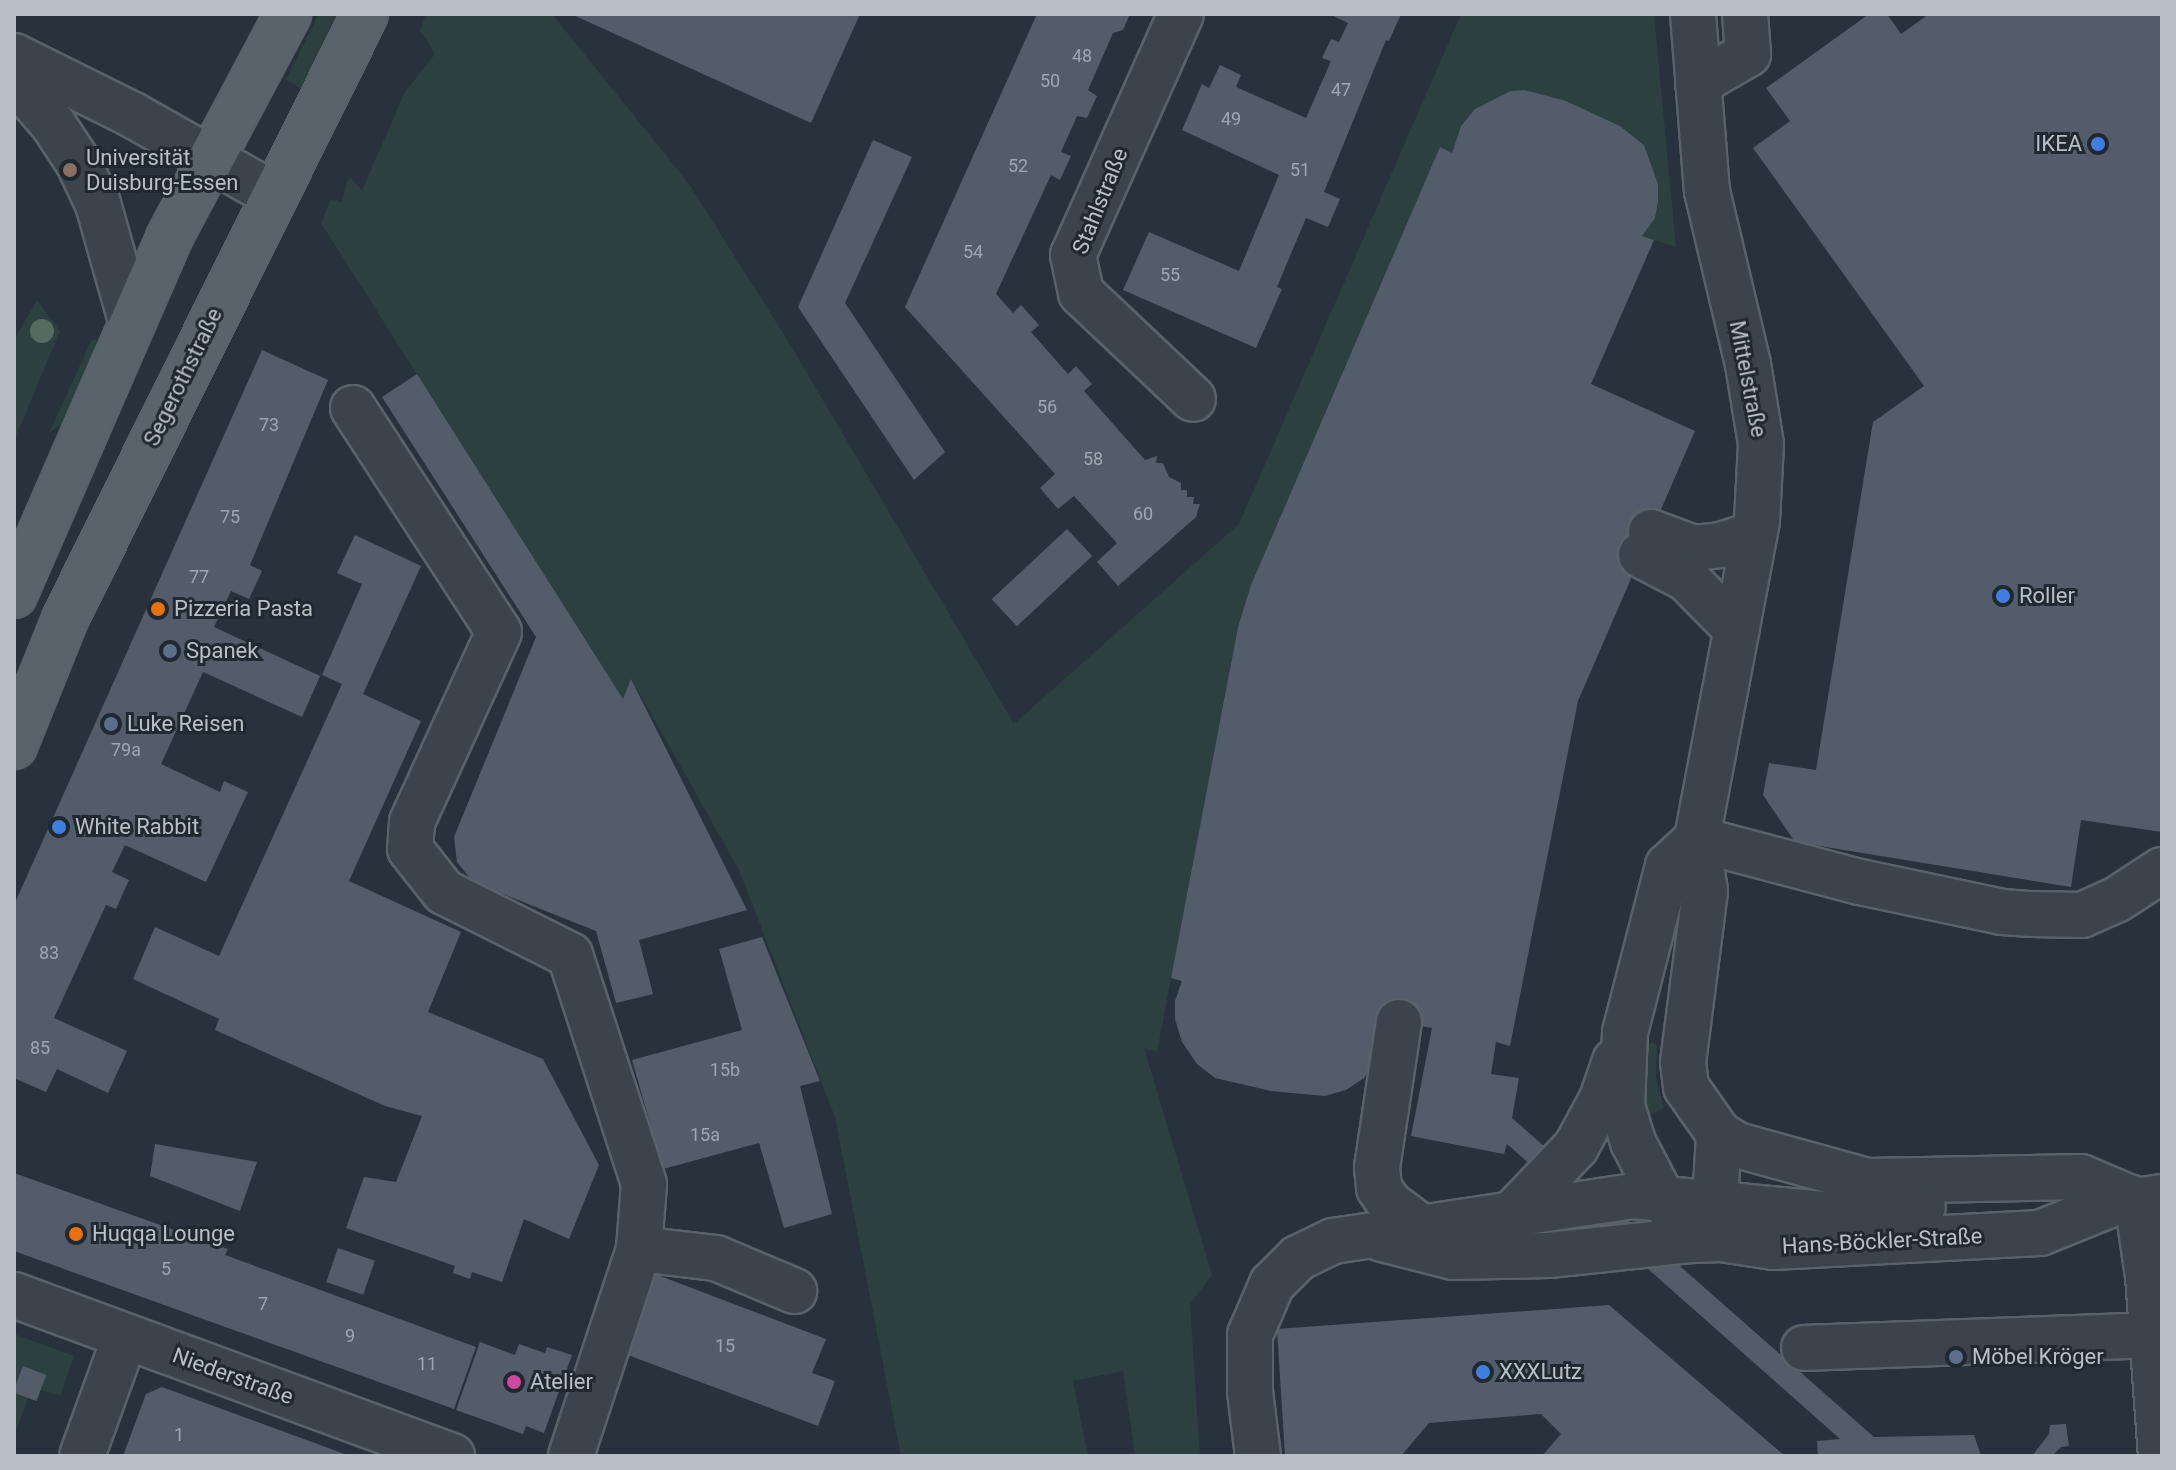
<!DOCTYPE html>
<meta charset="utf-8">
<style>
body{margin:0}
#map{position:relative;width:2176px;height:1470px;overflow:hidden;background:#27323c;font-family:Roboto,sans-serif}
div>[style]{position:absolute}
[style*='--x']{left:calc(var(--x)*1px);top:calc(var(--y)*1px);width:calc(var(--w)*1px);rotate:calc(var(--a)*1deg)}
.green>*{inset:0;background:#2c403f}
.building>*{inset:0;background:#535d69;transform-origin:0 0}
.roads{filter:drop-shadow(2px 0 #59626a) drop-shadow(-2px 0 #59626a) drop-shadow(0 2px #59626a) drop-shadow(0 -2px #59626a)}
.minor>*{height:44px;margin:-22px;padding:0 22px;transform-origin:22px;border-radius:22px;background:#3b444c}
.major>*{height:44px;margin:-22px;padding:0 22px;transform-origin:22px;border-radius:22px;background:#59636c}
.trees>*{width:24px;height:24px;margin:-12px;border-radius:50%;background:#546b60}
.dots>*{width:22px;height:22px;translate:-50% -50%;box-sizing:border-box;border:4px solid #202931;border-radius:50%}
span{translate:-50% -50%;white-space:nowrap;text-align:center;line-height:1.15;-webkit-text-stroke:6px #202931;paint-order:stroke}
.number-label{font-size:18px;color:#9ea6b0}
.number-label span{-webkit-text-stroke-width:0}
.poi-label{font-size:22px;color:#b7bfc7}
.right{translate:-100% -50%;text-align:right}
.left{translate:0 -50%;text-align:left}
.street-label{font-size:22px;color:#b7bfc7}
.frame{position:absolute;inset:0;border:16px solid #b7bfc7;pointer-events:none}
</style>
<div id="map">
<div class="green">
<i style="clip-path:polygon(319px 14px,338px 14px,302px 89px,286px 80px)"></i>
<i style="clip-path:polygon(426px 14px,552px 14px,689px 184px,788px 341px,1014px 724px,1239px 524px,1461px 14px,1654px 14px,1676px 247px,1642px 236px,1658px 184px,1644px 145px,1620px 126px,1566px 101px,1526px 90px,1509px 91px,1475px 109px,1461px 126px,1452px 153px,1440px 148px,1251px 585px,1238px 627px,1157px 1052px,1144px 1048px,1212px 1275px,1190px 1304px,1200px 1456px,1135px 1456px,1123px 1371px,1073px 1381px,1088px 1456px,901px 1456px,835px 1117px,739px 870px,632px 680px,623px 699px,321px 223px,331px 200px,342px 202px,347px 181px,351px 178px,362px 190px,405px 92px,435px 54px,420px 30px)"></i>
<i style="clip-path:polygon(37px 300px,60px 331px,14px 441px,14px 340px)"></i>
<i style="clip-path:polygon(97px 339px,88px 376px,66px 421px,49px 433px,91px 341px)"></i>
<i style="clip-path:polygon(1652px 1042px,1657px 1045px,1656px 1077px,1664px 1108px,1641px 1119px,1643px 1052px)"></i>
<i style="clip-path:polygon(14px 1334px,74px 1356px,60px 1396px,41px 1390px,37px 1401px,28px 1398px,14px 1437px)"></i>
</div>
<div class="building">
<i style="clip-path:polygon(571px 14px,860px 14px,811px 123px)"></i>
<i style="clip-path:polygon(1037px 14px,1130px 14px,1123px 30px,1113px 33px,1088px 90px,1097px 96px,1087px 118px,1077px 116px,1061px 152px,1071px 156px,1060px 180px,1051px 175px,996px 294px,1013px 313px,1021px 305px,1039px 325px,1031px 332px,1068px 374px,1076px 366px,1092px 384px,1084px 391px,1145px 460px,1157px 456px,1156px 463px,1163px 463px,1169px 477px,1181px 483px,1181px 490px,1187px 490px,1187px 497px,1194px 497px,1193px 504px,1200px 504px,1196px 517px,1118px 586px,1097px 562px,1117px 543px,1074px 496px,1058px 509px,1040px 488px,1055px 474px,905px 307px)"></i>
<i style="clip-path:polygon(1329px 14px,1401px 14px,1389px 41px,1386px 40px,1324px 192px,1340px 199px,1328px 227px,1306px 218px,1277px 287px,1282px 289px,1256px 348px,1123px 290px,1149px 232px,1239px 271px,1279px 175px,1182px 130px,1202px 84px,1209px 88px,1220px 65px,1241px 75px,1236px 87px,1306px 118px,1331px 61px,1322px 58px,1331px 39px,1339px 42px,1348px 23px)"></i>
<i style="clip-path:polygon(1869px 14px,1887px 14px,1901px 34px,1929px 14px,2162px 14px,2162px 832px,2081px 820px,2071px 887px,1795px 842px,1763px 795px,1769px 763px,1816px 770px,1873px 422px,1924px 386px,1753px 148px,1790px 121px,1766px 88px)"></i>
<i style="clip-path:polygon(1525px 90px,1566px 101px,1620px 126px,1644px 145px,1658px 184px,1658px 201px,1655px 218px,1642px 236px,1654px 240px,1591px 384px,1695px 431px,1578px 701px,1510px 1046px,1496px 1042px,1491px 1074px,1519px 1078px,1512px 1118px,1874px 1437px,1974px 1435px,1981px 1456px,1818px 1456px,1817px 1441px,1840px 1439px,1507px 1144px,1504px 1154px,1411px 1136px,1432px 1028px,1399px 1022px,1364px 1078px,1346px 1090px,1325px 1096px,1271px 1091px,1215px 1078px,1197px 1064px,1182px 1042px,1175px 1019px,1175px 1001px,1182px 981px,1171px 978px,1238px 627px,1251px 585px,1440px 147px,1452px 153px,1461px 126px,1475px 109px,1510px 91px)"></i>
<i style="clip-path:polygon(873px 140px,912px 157px,845px 303px,945px 452px,914px 480px,798px 307px)"></i>
<i style="clip-path:polygon(262px 350px,328px 380px,250px 565px,262px 571px,249px 599px,231px 591px,214px 627px,320px 676px,302px 717px,203px 672px,161px 764px,220px 792px,224px 781px,248px 792px,206px 882px,125px 845px,112px 872px,129px 880px,116px 909px,106px 905px,54px 1018px,127px 1051px,108px 1093px,57px 1069px,46px 1092px,14px 1078px,14px 905px)"></i>
<i style="clip-path:polygon(417px 374px,623px 699px,631px 679px,747px 910px,639px 940px,653px 994px,616px 1003px,596px 931px,473px 882px,457px 862px,454px 837px,536px 637px,382px 397px)"></i>
<i style="left:1067px;top:529px;width:37px;height:103px;rotate:47deg"></i>
<i style="clip-path:polygon(355px 535px,421px 566px,363px 694px,421px 721px,349px 881px,461px 932px,428px 1012px,543px 1059px,599px 1165px,569px 1239px,524px 1219px,502px 1282px,472px 1272px,470px 1279px,453px 1273px,455px 1266px,346px 1228px,364px 1177px,396px 1182px,422px 1116px,385px 1106px,215px 1030px,219px 1019px,133px 979px,155px 927px,219px 956px,342px 684px,322px 675px,362px 584px,337px 573px)"></i>
<i style="clip-path:polygon(762px 937px,820px 1081px,800px 1086px,832px 1214px,784px 1228px,759px 1143px,663px 1169px,632px 1060px,742px 1030px,719px 949px)"></i>
<i style="clip-path:polygon(155px 1144px,257px 1162px,240px 1211px,150px 1176px)"></i>
<i style="clip-path:polygon(14px 1173px,228px 1249px,225px 1255px,476px 1347px,454px 1409px,14px 1251px)"></i>
<i style="left:338px;top:1248px;width:39px;height:36px;rotate:19deg"></i>
<i style="clip-path:polygon(655px 1274px,826px 1339px,812px 1373px,835px 1381px,818px 1426px,625px 1354px)"></i>
<i style="clip-path:polygon(1609px 1305px,1785px 1456px,1542px 1456px,1561px 1434px,1541px 1414px,1429px 1423px,1401px 1456px,1285px 1456px,1277px 1329px)"></i>
<i style="clip-path:polygon(480px 1342px,515px 1355px,519px 1344px,545px 1353px,547px 1347px,572px 1355px,544px 1433px,526px 1426px,523px 1434px,456px 1410px)"></i>
<i style="left:23px;top:1366px;width:25px;height:28px;rotate:21deg"></i>
<i style="clip-path:polygon(162px 1387px,350px 1456px,123px 1456px,146px 1394px)"></i>
<i style="clip-path:polygon(2066px 1424px,2069px 1446px,2061px 1447px,2052px 1456px,2032px 1456px,2049px 1434px,2050px 1425px)"></i>
</div>
<div class="roads">
<div class="minor">
<i style="--x:1181;--y:14;--w:264;--a:114.1"></i>
<i style="--x:1073;--y:255;--w:39;--a:78"></i>
<i style="--x:1081;--y:293;--w:154;--a:43.4"></i>
<i style="--x:1693;--y:14;--w:178;--a:85.5"></i>
<i style="--x:1707;--y:191;--w:178;--a:76.7"></i>
<i style="--x:1748;--y:364;--w:81;--a:80.8"></i>
<i style="--x:1761;--y:444;--w:77;--a:93"></i>
<i style="--x:1757;--y:521;--w:324;--a:100.7"></i>
<i style="--x:1697;--y:839;--w:53;--a:81.3"></i>
<i style="--x:1705;--y:891;--w:172;--a:97.3"></i>
<i style="--x:1683;--y:1062;--w:25;--a:83"></i>
<i style="--x:1686;--y:1087;--w:57;--a:54.9"></i>
<i style="--x:1719;--y:1134;--w:21;--a:31"></i>
<i style="--x:1737;--y:1145;--w:136;--a:15.4"></i>
<i style="--x:1868;--y:1181;--w:213;--a:-1.1"></i>
<i style="--x:2081;--y:1177;--w:61;--a:23.2"></i>
<i style="--x:2137;--y:1201;--w:25;--a:-9"></i>
<i style="--x:14;--y:56;--w:131;--a:26.4"></i>
<i style="--x:131;--y:114;--w:164;--a:29.5"></i>
<i style="--x:14;--y:79;--w:60;--a:49.1"></i>
<i style="--x:53;--y:124;--w:45;--a:56.7"></i>
<i style="--x:78;--y:162;--w:47;--a:64.5"></i>
<i style="--x:98;--y:204;--w:122;--a:74.2"></i>
<i style="--x:1698;--y:83;--w:58;--a:-30.1"></i>
<i style="--x:1748;--y:54;--w:40;--a:-94.3"></i>
<i style="--x:353;--y:408;--w:267;--a:56.9"></i>
<i style="--x:499;--y:632;--w:209;--a:114.6"></i>
<i style="--x:412;--y:822;--w:27;--a:94"></i>
<i style="--x:410;--y:849;--w:55;--a:51.7"></i>
<i style="--x:444;--y:892;--w:141;--a:26.6"></i>
<i style="--x:570;--y:955;--w:241;--a:72.1"></i>
<i style="--x:644;--y:1184;--w:65;--a:94.4"></i>
<i style="--x:639;--y:1249;--w:218;--a:108.2"></i>
<i style="--x:1651;--y:532;--w:46;--a:20.4"></i>
<i style="--x:1694;--y:548;--w:27;--a:-6"></i>
<i style="--x:1721;--y:545;--w:35;--a:-18"></i>
<i style="--x:1641;--y:555;--w:52;--a:27.6"></i>
<i style="--x:1687;--y:579;--w:71;--a:45.6"></i>
<i style="--x:1697;--y:839;--w:40;--a:137"></i>
<i style="--x:1668;--y:866;--w:171;--a:104.5"></i>
<i style="--x:1625;--y:1032;--w:74;--a:92.3"></i>
<i style="--x:1622;--y:1106;--w:38;--a:73"></i>
<i style="--x:1633;--y:1142;--w:61;--a:62.6"></i>
<i style="--x:1661;--y:1196;--w:54;--a:54.8"></i>
<i style="--x:1692;--y:1240;--w:29;--a:-2"></i>
<i style="--x:1721;--y:1239;--w:53;--a:8.7"></i>
<i style="--x:1773;--y:1247;--w:267;--a:-3"></i>
<i style="--x:2040;--y:1233;--w:96;--a:-22"></i>
<i style="--x:1697;--y:839;--w:169;--a:14.8"></i>
<i style="--x:1860;--y:882;--w:145;--a:11.9"></i>
<i style="--x:2002;--y:912;--w:30;--a:4"></i>
<i style="--x:2032;--y:914;--w:50;--a:1.1"></i>
<i style="--x:2082;--y:915;--w:37;--a:-24"></i>
<i style="--x:2116;--y:900;--w:55;--a:-33.1"></i>
<i style="--x:1399;--y:1022;--w:148;--a:98.6"></i>
<i style="--x:1377;--y:1168;--w:20;--a:84"></i>
<i style="--x:1379;--y:1188;--w:18;--a:56"></i>
<i style="--x:1389;--y:1203;--w:38;--a:37"></i>
<i style="--x:2137;--y:1201;--w:76;--a:81.7"></i>
<i style="--x:2148;--y:1276;--w:180;--a:85.9"></i>
<i style="--x:1511;--y:1215;--w:94;--a:-46.3"></i>
<i style="--x:1576;--y:1147;--w:55;--a:-61.6"></i>
<i style="--x:1602;--y:1099;--w:40;--a:-71.1"></i>
<i style="--x:1382;--y:1239;--w:73;--a:14.2"></i>
<i style="--x:1453;--y:1257;--w:96;--a:-1.2"></i>
<i style="--x:1549;--y:1255;--w:144;--a:-6"></i>
<i style="--x:1692;--y:1240;--w:44;--a:-58.8"></i>
<i style="--x:1715;--y:1202;--w:68;--a:-86.6"></i>
<i style="--x:639;--y:1249;--w:78;--a:6.7"></i>
<i style="--x:716;--y:1258;--w:85;--a:22.9"></i>
<i style="--x:14;--y:1295;--w:467;--a:20.2"></i>
<i style="--x:1804;--y:1348;--w:358;--a:-2.1"></i>
<i style="--x:82;--y:1456;--w:127;--a:-70.1"></i>
<i style="--x:1258;--y:1456;--w:64;--a:-97.1"></i>
<i style="--x:1250;--y:1392;--w:57;--a:-90"></i>
<i style="--x:1250;--y:1335;--w:56;--a:-66.7"></i>
<i style="--x:1272;--y:1284;--w:37;--a:-45"></i>
<i style="--x:1298;--y:1258;--w:39;--a:-26"></i>
<i style="--x:1333;--y:1241;--w:304;--a:-8.5"></i>
<i style="--x:1634;--y:1196;--w:191;--a:5.4"></i>
<i style="--x:1824;--y:1214;--w:99;--a:-4"></i>
</div>
<div class="major">
<i style="--x:14;--y:595;--w:389;--a:-66.5"></i>
<i style="--x:169;--y:238;--w:254;--a:-62"></i>
<i style="--x:14;--y:746;--w:137;--a:-68.1"></i>
<i style="--x:65;--y:619;--w:675;--a:-63.62"></i>
</div>
</div>
<div class="trees">
<i style="left:42px;top:331px"></i>
</div>
<div class="dots">
<i style="left:2098px;top:144px;background:#3f7fe0"></i>
<i style="left:70px;top:170px;background:#8d6e63"></i>
<i style="left:2003px;top:596px;background:#3f7fe0"></i>
<i style="left:158px;top:609px;background:#e8710a"></i>
<i style="left:170px;top:651px;background:#5c6f8a"></i>
<i style="left:111px;top:724px;background:#5c6f8a"></i>
<i style="left:59px;top:827px;background:#3f7fe0"></i>
<i style="left:76px;top:1234px;background:#e8710a"></i>
<i style="left:1956px;top:1357px;background:#5c6f8a"></i>
<i style="left:1483px;top:1372px;background:#3f7fe0"></i>
<i style="left:514px;top:1382px;background:#d1479c"></i>
</div>
<div class="number-label">
<span style="left:1082px;top:56px">48</span>
<span style="left:1050px;top:81px">50</span>
<span style="left:1341px;top:90px">47</span>
<span style="left:1231px;top:119px">49</span>
<span style="left:1018px;top:166px">52</span>
<span style="left:1300px;top:170px">51</span>
<span style="left:973px;top:252px">54</span>
<span style="left:1170px;top:275px">55</span>
<span style="left:1047px;top:407px">56</span>
<span style="left:269px;top:425px">73</span>
<span style="left:1093px;top:459px">58</span>
<span style="left:1143px;top:514px">60</span>
<span style="left:230px;top:517px">75</span>
<span style="left:199px;top:577px">77</span>
<span style="left:126px;top:750px">79a</span>
<span style="left:49px;top:953px">83</span>
<span style="left:40px;top:1048px">85</span>
<span style="left:725px;top:1070px">15b</span>
<span style="left:705px;top:1135px">15a</span>
<span style="left:166px;top:1269px">5</span>
<span style="left:263px;top:1304px">7</span>
<span style="left:350px;top:1336px">9</span>
<span style="left:725px;top:1346px">15</span>
<span style="left:427px;top:1364px">11</span>
<span style="left:179px;top:1435px">1</span>
</div>
<div class="poi-label">
<span class="right" style="left:2082px;top:144px">IKEA</span>
<span class="left" style="left:86px;top:170px">Universität<br>Duisburg-Essen</span>
<span class="left" style="left:2019px;top:596px">Roller</span>
<span class="left" style="left:174px;top:609px">Pizzeria Pasta</span>
<span class="left" style="left:186px;top:651px">Spanek</span>
<span class="left" style="left:127px;top:724px">Luke Reisen</span>
<span class="left" style="left:75px;top:827px">White Rabbit</span>
<span class="left" style="left:92px;top:1234px">Huqqa Lounge</span>
<span class="left" style="left:1972px;top:1357px">Möbel Kröger</span>
<span class="left" style="left:1499px;top:1372px">XXXLutz</span>
<span class="left" style="left:530px;top:1382px">Atelier</span>
</div>
<div class="street-label">
<span style="left:1100px;top:201px;rotate:-68deg">Stahlstraße</span>
<span style="left:183px;top:377px;rotate:-64deg">Segerothstraße</span>
<span style="left:1748px;top:379px;rotate:79deg">Mittelstraße</span>
<span style="left:1882px;top:1241px;rotate:-3deg">Hans-Böckler-Straße</span>
<span style="left:233px;top:1376px;rotate:20deg">Niederstraße</span>
</div>
<div class="frame"></div>
</div>
